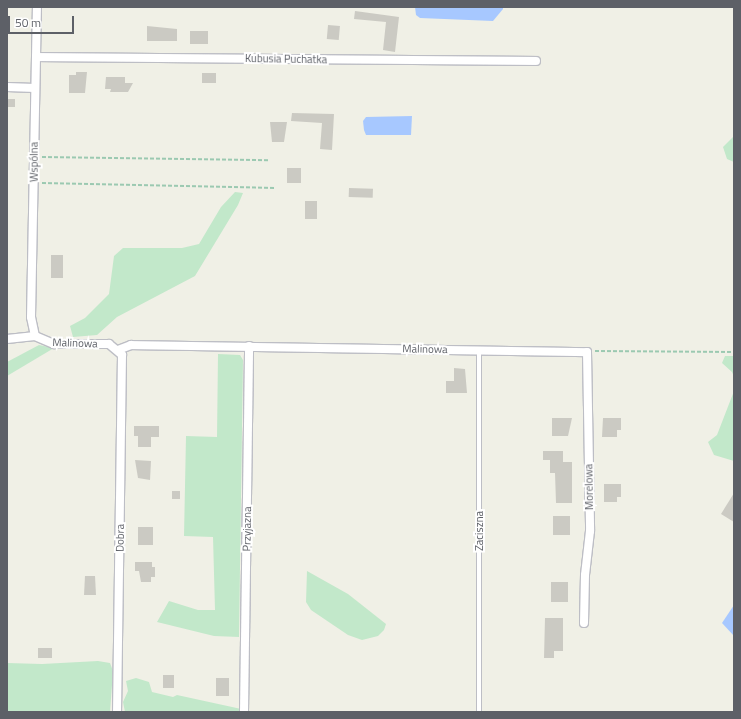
<!DOCTYPE html>
<meta charset="utf-8">
<style>
body{margin:0}
#map{position:relative;width:741px;height:719px;overflow:hidden;background:#f0f0e6;font-family:"Titillium Web",sans-serif}
div>[style]{position:absolute}
[style*='--x']{left:calc(var(--x)*1px);top:calc(var(--y)*1px);width:calc(var(--w)*1px);rotate:calc(var(--a)*1deg)}
.green>*{inset:0;background:#c2e8ca}
.water>*{inset:0;background:#a7c8ff}
.building>*{inset:0;background:#cbcac3;transform-origin:0 0}
.path>*{height:1.5px;margin-top:-0.75px;transform-origin:0;background:repeating-linear-gradient(90deg,#9bc9b1 0 4px,transparent 0 6px)}
.roads{filter:drop-shadow(1px 0 #bdbec5) drop-shadow(-1px 0 #bdbec5) drop-shadow(0 1px #bdbec5) drop-shadow(0 -1px #bdbec5)}
.lane>*{height:4px;margin:-2px;padding:0 2px;transform-origin:2px;border-radius:2px;background:#fff}
.street>*{height:8px;margin:-4px;padding:0 4px;transform-origin:4px;border-radius:4px;background:#fff}
span{translate:-50% -50%;white-space:nowrap;text-align:center;line-height:1.15;-webkit-text-stroke:4px #fff;paint-order:stroke}
.street-label{font-size:11px;color:#5d6067}
.frame{position:absolute;inset:0;border:8px solid #5d6067;pointer-events:none}
.scale{position:absolute;left:8px;top:16px;width:66px;height:18px;box-sizing:border-box;border:2px solid #5d6067;border-top:0;padding-left:5px;font-size:12px;line-height:14px;white-space:nowrap;color:#5d6067;-webkit-text-stroke:3px #fff;paint-order:stroke}
</style>
<div id="map">
<div class="green">
<i style="clip-path:polygon(734px 136px,734px 162px,727px 159px,723px 147px)"></i>
<i style="clip-path:polygon(235px 192px,243px 193px,238px 205px,195px 276px,117px 317px,97px 335px,73px 337px,70px 326px,85px 318px,109px 294px,114px 256px,123px 248px,182px 248px,199px 244px,221px 207px)"></i>
<i style="clip-path:polygon(39px 345px,54px 348px,7px 376px,7px 362px)"></i>
<i style="clip-path:polygon(218px 354px,240px 355px,243px 360px,239px 637px,214px 636px,157px 622px,169px 601px,198px 610px,215px 610px,213px 537px,184px 536px,186px 436px,217px 437px)"></i>
<i style="clip-path:polygon(725px 356px,734px 356px,734px 377px,732px 372px,722px 363px)"></i>
<i style="clip-path:polygon(734px 391px,734px 461px,714px 455px,708px 442px,717px 435px)"></i>
<i style="clip-path:polygon(307px 571px,348px 594px,386px 624px,384px 630px,378px 636px,362px 640px,348px 635px,311px 610px,306px 602px)"></i>
<i style="clip-path:polygon(98px 661px,110px 663px,113px 671px,110px 712px,7px 712px,7px 663px,42px 664px)"></i>
<i style="clip-path:polygon(136px 678px,149px 682px,152px 692px,173px 697px,177px 695px,255px 712px,125px 712px,123px 702px,128px 691px,126px 681px)"></i>
</div>
<div class="water">
<i style="clip-path:polygon(415px 7px,503px 7px,503px 9px,493px 21px,420px 18px,416px 15px)"></i>
<i style="clip-path:polygon(412px 116px,411px 135px,366px 135px,364px 130px,363px 121px,366px 117px)"></i>
<i style="clip-path:polygon(734px 605px,734px 636px,722px 623px)"></i>
</div>
<div class="building">
<i style="clip-path:polygon(355px 11px,399px 17px,395px 52px,383px 50px,386px 22px,354px 19px)"></i>
<i style="left:328px;top:25px;width:12px;height:14px;rotate:5deg"></i>
<i style="clip-path:polygon(147px 26px,177px 29px,177px 41px,147px 41px)"></i>
<i style="left:190px;top:31px;width:18px;height:13px"></i>
<i style="clip-path:polygon(76px 72px,87px 72px,85px 93px,69px 93px,69px 75px,76px 75px)"></i>
<i style="left:202px;top:73px;width:14px;height:10px"></i>
<i style="clip-path:polygon(106px 77px,125px 77px,125px 83px,133px 83px,128px 92px,110px 92px,111px 89px,105px 89px)"></i>
<i style="left:7px;top:99px;width:8px;height:8px"></i>
<i style="clip-path:polygon(292px 113px,334px 114px,332px 150px,320px 149px,322px 123px,291px 121px)"></i>
<i style="clip-path:polygon(270px 122px,287px 122px,284px 142px,272px 142px)"></i>
<i style="left:287px;top:168px;width:14px;height:15px"></i>
<i style="left:349px;top:188px;width:24px;height:9px;rotate:2deg"></i>
<i style="left:305px;top:201px;width:12px;height:18px"></i>
<i style="left:51px;top:255px;width:12px;height:23px"></i>
<i style="clip-path:polygon(454px 368px,465px 369px,467px 393px,446px 393px,446px 381px,454px 381px)"></i>
<i style="clip-path:polygon(552px 418px,572px 418px,568px 436px,552px 436px)"></i>
<i style="clip-path:polygon(603px 418px,621px 418px,621px 430px,617px 430px,617px 437px,602px 437px)"></i>
<i style="clip-path:polygon(134px 426px,159px 426px,159px 437px,151px 437px,151px 447px,138px 447px,138px 436px,134px 436px)"></i>
<i style="clip-path:polygon(543px 451px,563px 451px,563px 462px,572px 462px,572px 503px,556px 503px,555px 473px,550px 473px,550px 460px,543px 460px)"></i>
<i style="clip-path:polygon(135px 460px,151px 461px,150px 480px,138px 478px)"></i>
<i style="clip-path:polygon(604px 484px,621px 484px,621px 497px,617px 497px,617px 502px,604px 502px)"></i>
<i style="left:172px;top:491px;width:8px;height:8px"></i>
<i style="clip-path:polygon(734px 493px,734px 522px,721px 514px)"></i>
<i style="left:553px;top:516px;width:17px;height:19px"></i>
<i style="left:138px;top:527px;width:15px;height:18px"></i>
<i style="clip-path:polygon(135px 562px,152px 562px,152px 567px,155px 567px,155px 577px,151px 577px,151px 582px,141px 582px,139px 571px,135px 571px)"></i>
<i style="clip-path:polygon(85px 576px,95px 576px,96px 595px,84px 595px)"></i>
<i style="left:551px;top:582px;width:17px;height:20px"></i>
<i style="clip-path:polygon(545px 618px,563px 618px,563px 651px,554px 651px,554px 658px,544px 658px)"></i>
<i style="left:38px;top:648px;width:14px;height:10px"></i>
<i style="left:163px;top:675px;width:11px;height:13px"></i>
<i style="left:216px;top:678px;width:13px;height:18px"></i>
</div>
<div class="path">
<i style="--x:42;--y:157;--w:227;--a:0.8"></i>
<i style="--x:42;--y:183;--w:233;--a:1.2"></i>
<i style="--x:595;--y:351;--w:139;--a:0.4"></i>
</div>
<div class="roads">
<div class="lane">
<i style="--x:479;--y:712;--w:361;--a:-90"></i>
</div>
<div class="street">
<i style="--x:36;--y:57;--w:500;--a:0.46"></i>
<i style="--x:7;--y:87;--w:28;--a:2"></i>
<i style="--x:35;--y:336;--w:19;--a:-102"></i>
<i style="--x:31;--y:317;--w:310;--a:-88.9"></i>
<i style="--x:7;--y:339;--w:28;--a:-6"></i>
<i style="--x:35;--y:336;--w:21;--a:23"></i>
<i style="--x:54;--y:344;--w:55;--a:0"></i>
<i style="--x:109;--y:344;--w:17;--a:40"></i>
<i style="--x:122;--y:355;--w:357;--a:90.8"></i>
<i style="--x:118;--y:350;--w:14;--a:-21"></i>
<i style="--x:131;--y:345;--w:456;--a:0.9"></i>
<i style="--x:587;--y:352;--w:179;--a:89"></i>
<i style="--x:590;--y:531;--w:44;--a:96.5"></i>
<i style="--x:585;--y:575;--w:48;--a:91.2"></i>
<i style="--x:244;--y:712;--w:366;--a:-89.2"></i>
</div>
</div>
<div class="street-label">
<span style="left:286px;top:59px;rotate:1deg">Kubusia Puchatka</span>
<span style="left:34px;top:162px;rotate:-90deg">Wspólna</span>
<span style="left:75px;top:343px;rotate:2deg">Malinowa</span>
<span style="left:425px;top:349px;rotate:1deg">Malinowa</span>
<span style="left:589px;top:487px;rotate:-91deg">Morelowa</span>
<span style="left:247px;top:529px;rotate:-89deg">Przyjazna</span>
<span style="left:479px;top:531px;rotate:-90deg">Zaciszna</span>
<span style="left:120px;top:538px;rotate:-89deg">Dobra</span>
</div>
<div class="frame"></div>
<div class="scale">50 m</div>
</div>
